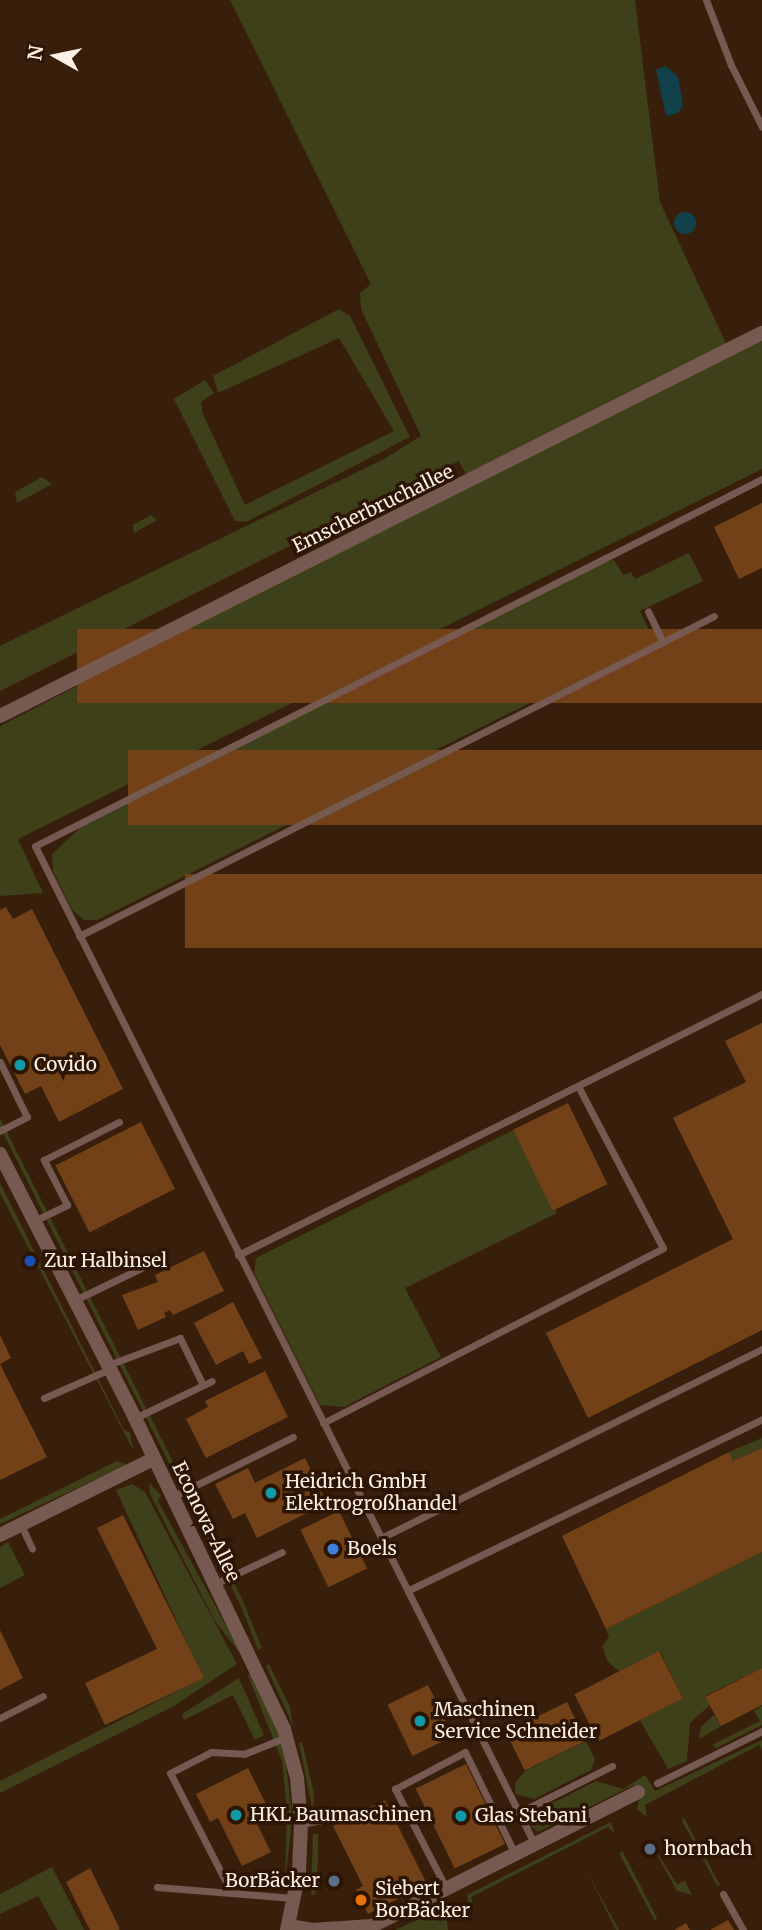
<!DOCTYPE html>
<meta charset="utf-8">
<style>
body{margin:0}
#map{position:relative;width:762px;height:1930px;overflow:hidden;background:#381f0c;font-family:Merriweather,serif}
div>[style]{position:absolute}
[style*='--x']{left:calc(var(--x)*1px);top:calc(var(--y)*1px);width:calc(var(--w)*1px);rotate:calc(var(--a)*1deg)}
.green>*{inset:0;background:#3e4019}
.water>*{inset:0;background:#11414a}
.round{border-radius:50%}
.building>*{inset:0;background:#724118;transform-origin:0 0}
.service>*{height:7px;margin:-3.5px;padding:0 3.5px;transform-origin:3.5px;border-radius:3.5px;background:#765a52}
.minor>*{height:14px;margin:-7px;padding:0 7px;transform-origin:7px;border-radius:7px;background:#765a52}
.dots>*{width:19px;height:19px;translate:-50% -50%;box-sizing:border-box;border:4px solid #2d1503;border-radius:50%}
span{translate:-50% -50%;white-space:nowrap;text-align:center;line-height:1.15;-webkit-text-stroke:7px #2d1503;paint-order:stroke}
.street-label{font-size:19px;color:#fcefe5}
.poi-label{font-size:19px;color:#fcefe5}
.left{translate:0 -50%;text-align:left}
.right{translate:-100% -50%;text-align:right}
.north{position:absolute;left:21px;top:21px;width:70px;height:70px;-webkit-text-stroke:5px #2d1503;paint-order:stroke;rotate:279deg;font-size:19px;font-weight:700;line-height:28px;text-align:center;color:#fcefe5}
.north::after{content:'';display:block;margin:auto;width:24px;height:32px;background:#fcefe5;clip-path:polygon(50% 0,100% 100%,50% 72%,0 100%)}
</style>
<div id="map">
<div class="green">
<i style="clip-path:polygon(230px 0,635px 0,660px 202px,729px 350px,762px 332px,762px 469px,18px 839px,43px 893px,0 896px,0 726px,470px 483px,459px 461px,0 691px,0 646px,384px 459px,421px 436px,361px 309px,360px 293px,371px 284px)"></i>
<i style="clip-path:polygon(339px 309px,350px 316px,410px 437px,246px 522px,235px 521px,174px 399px,205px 380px,214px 393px,201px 402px,203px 414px,245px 505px,394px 431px,339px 338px,218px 393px,213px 376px)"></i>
<i style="clip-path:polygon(42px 477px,52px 484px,17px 503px,15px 492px)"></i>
<i style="clip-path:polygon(151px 515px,157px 520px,134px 533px,133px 525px)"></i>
<i style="clip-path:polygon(689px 553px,703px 581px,640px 611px,652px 637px,637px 649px,97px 920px,84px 920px,72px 910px,53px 871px,52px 854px,84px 824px,605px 562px,614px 560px,623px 575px,631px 572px,635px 579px)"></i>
<i style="clip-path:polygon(0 1118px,242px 1599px,262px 1648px,258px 1650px,242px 1608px,0 1127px)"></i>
<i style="clip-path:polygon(513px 1130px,557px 1213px,405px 1288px,441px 1357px,344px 1407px,320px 1405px,254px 1273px,256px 1258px)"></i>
<i style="clip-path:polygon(0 1183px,124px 1430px,130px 1433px,133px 1450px,0 1193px)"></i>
<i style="clip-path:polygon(762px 1438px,762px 1448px,733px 1461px,729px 1452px)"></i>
<i style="clip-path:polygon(117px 1461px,127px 1465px,0 1524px,0 1519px)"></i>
<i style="clip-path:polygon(149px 1483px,161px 1495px,158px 1501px,245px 1660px,215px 1621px,150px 1494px)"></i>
<i style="clip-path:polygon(132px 1484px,145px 1492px,237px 1664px,174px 1706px,0 1793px,0 1781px,203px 1678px,116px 1490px)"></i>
<i style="clip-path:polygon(8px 1542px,25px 1575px,0 1588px,0 1547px)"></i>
<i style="clip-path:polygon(762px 1552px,762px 1668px,705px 1696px,710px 1705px,690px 1723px,687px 1761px,668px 1769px,640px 1720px,683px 1698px,660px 1651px,619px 1671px,608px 1662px,602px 1646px,609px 1637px,606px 1629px)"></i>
<i style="clip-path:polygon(269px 1664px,290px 1707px,293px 1726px,266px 1666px)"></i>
<i style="clip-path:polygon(251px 1672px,275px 1723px,286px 1762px,292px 1818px,285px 1884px,287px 1810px,282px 1761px,248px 1676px)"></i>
<i style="clip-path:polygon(239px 1678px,264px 1735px,255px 1740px,233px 1695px,184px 1720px,182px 1714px)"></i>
<i style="clip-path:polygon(762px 1706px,762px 1725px,716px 1748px,712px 1745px,760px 1721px,754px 1711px)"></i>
<i style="clip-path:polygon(714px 1715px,721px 1726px,699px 1739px,701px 1727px)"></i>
<i style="clip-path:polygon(762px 1740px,762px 1750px,759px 1745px,645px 1805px,647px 1817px,637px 1809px,639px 1797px,634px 1785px,538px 1832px,531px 1826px,537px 1811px,596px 1781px,623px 1789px,645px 1775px,655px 1791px)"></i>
<i style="clip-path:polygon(586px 1741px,595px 1759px,591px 1770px,534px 1799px,515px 1794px,515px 1783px,525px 1771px)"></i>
<i style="clip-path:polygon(302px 1742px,314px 1794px,313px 1812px,299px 1743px)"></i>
<i style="clip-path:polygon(684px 1818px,720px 1885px,718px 1887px,682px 1821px)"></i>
<i style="clip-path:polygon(611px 1822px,615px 1834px,608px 1827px,471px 1897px,474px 1908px,469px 1907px,467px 1895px)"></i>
<i style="clip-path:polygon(313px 1834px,318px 1834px,318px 1861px,315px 1895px,311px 1895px)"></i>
<i style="clip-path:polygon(647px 1837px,677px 1884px,685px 1881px,692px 1895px,677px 1891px)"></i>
<i style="clip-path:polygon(623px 1852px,657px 1918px,655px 1921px,619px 1853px)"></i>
<i style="clip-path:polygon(52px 1867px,84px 1930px,57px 1930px,38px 1896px,0 1914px,0 1894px)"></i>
<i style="clip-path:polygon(586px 1870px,619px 1930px,616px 1930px)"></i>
<i style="clip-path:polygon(432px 1913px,447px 1920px,448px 1930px,395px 1930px)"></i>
</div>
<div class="water">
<i style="clip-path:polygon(666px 66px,678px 77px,683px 105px,678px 113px,666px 116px,656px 70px)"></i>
<i class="round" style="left:674px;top:212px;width:22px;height:22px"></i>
</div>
<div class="building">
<i style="clip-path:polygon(762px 503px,762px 568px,739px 579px,714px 527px)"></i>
<i style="left:762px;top:629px;width:74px;height:685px;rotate:90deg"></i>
<i style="left:762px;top:750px;width:75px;height:634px;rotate:90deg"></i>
<i style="left:762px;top:874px;width:74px;height:577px;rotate:90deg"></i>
<i style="clip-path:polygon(6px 907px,13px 919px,32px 909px,123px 1089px,59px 1122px,41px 1086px,25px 1094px,0 1045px,0 910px)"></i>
<i style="clip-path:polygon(762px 1023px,762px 1330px,588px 1418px,546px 1333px,733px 1239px,673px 1118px,746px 1082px,725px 1041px)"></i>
<i style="left:568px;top:1103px;width:90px;height:61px;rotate:64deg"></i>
<i style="left:141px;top:1122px;width:75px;height:96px;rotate:63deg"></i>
<i style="clip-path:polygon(204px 1251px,224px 1291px,173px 1315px,170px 1310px,164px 1313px,166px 1317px,138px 1330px,122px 1295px,158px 1282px,155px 1275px)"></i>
<i style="clip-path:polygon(233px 1302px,262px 1358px,249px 1364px,243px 1351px,216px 1365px,194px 1323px)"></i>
<i style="clip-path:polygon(0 1335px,11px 1358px,0 1364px,47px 1457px,0 1480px)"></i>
<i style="clip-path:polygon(265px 1371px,288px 1417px,206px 1458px,186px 1419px,208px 1407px,205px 1401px)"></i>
<i style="clip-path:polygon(762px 1448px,762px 1552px,606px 1629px,562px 1536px,729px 1452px,733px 1461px)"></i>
<i style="clip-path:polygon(305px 1458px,327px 1503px,257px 1538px,245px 1513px,233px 1519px,215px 1484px,248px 1468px,255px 1483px)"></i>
<i style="left:339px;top:1511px;width:64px;height:43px;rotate:64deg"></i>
<i style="clip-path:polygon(123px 1515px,204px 1678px,105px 1725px,85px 1683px,157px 1649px,97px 1528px)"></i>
<i style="clip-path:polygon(0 1630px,23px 1678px,0 1690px)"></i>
<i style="left:659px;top:1651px;width:53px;height:95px;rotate:63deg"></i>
<i style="clip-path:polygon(762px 1668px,762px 1705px,721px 1726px,705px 1697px)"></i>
<i style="left:428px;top:1685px;width:57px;height:45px;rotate:64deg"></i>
<i style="left:567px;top:1702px;width:43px;height:68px;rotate:64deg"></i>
<i style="left:466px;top:1764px;width:89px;height:56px;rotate:64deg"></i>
<i style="clip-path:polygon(248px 1768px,270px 1812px,255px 1820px,271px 1852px,242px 1866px,218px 1818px,210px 1822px,196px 1794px)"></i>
<i style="clip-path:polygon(385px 1800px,427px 1884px,368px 1914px,356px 1890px,363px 1886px,333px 1826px)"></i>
<i style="clip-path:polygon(90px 1868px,120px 1929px,118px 1930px,90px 1930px,66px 1882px)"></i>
<i style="clip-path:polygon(728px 1920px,734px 1930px,710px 1930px)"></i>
<i style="clip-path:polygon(686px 1923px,690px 1930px,674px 1930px)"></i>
</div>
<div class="service">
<i style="--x:706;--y:0;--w:70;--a:69"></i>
<i style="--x:731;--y:65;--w:69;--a:63.4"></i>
<i style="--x:663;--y:642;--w:57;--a:-27"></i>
<i style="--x:79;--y:936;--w:654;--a:-26.72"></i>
<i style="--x:663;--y:642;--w:34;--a:-116"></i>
<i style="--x:0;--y:1062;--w:61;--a:63.9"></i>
<i style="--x:27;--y:1117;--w:30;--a:153"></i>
<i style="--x:34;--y:1221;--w:37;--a:-26"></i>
<i style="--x:67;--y:1205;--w:51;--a:-117.1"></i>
<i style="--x:44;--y:1160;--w:84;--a:-26.9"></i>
<i style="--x:238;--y:1255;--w:585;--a:-26.48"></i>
<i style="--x:75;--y:1300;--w:94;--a:-25.8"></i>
<i style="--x:108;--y:1365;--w:77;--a:-20.6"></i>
<i style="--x:180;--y:1338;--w:52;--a:63.9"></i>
<i style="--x:44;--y:1398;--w:72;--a:-23.7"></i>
<i style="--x:135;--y:1418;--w:85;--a:-25.7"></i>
<i style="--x:323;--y:1423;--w:382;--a:-27.2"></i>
<i style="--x:663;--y:1248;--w:183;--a:-117.7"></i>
<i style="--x:172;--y:1497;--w:135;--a:-26.4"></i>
<i style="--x:21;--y:1525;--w:26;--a:65"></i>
<i style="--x:381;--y:1538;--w:425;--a:-26.4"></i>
<i style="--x:215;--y:1584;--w:74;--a:-25.5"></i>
<i style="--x:409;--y:1590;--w:392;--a:-25.8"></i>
<i style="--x:0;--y:1718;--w:48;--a:-27.1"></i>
<i style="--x:657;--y:1783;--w:117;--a:-26.3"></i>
<i style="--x:520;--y:1812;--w:103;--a:-26.6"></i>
<i style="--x:301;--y:1824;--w:25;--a:-11"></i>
<i style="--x:535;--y:1845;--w:1117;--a:-116.59"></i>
<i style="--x:35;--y:846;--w:814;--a:-26.79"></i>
<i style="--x:157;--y:1887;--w:136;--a:4.6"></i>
<i style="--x:230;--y:1890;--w:131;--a:-117.1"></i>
<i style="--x:170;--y:1773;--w:46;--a:-27.1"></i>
<i style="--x:211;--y:1752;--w:33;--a:3"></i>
<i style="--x:244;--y:1754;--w:45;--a:-22"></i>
<i style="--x:447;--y:1890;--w:114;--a:-117.2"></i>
<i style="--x:395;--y:1789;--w:79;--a:-27.9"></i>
<i style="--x:465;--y:1752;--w:114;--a:63.9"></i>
<i style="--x:723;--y:1894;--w:41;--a:60.9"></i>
</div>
<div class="minor">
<i style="--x:0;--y:716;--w:853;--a:-26.69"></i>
<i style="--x:0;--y:1154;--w:297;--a:62.9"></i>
<i style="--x:135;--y:1418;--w:345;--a:64.4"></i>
<i style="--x:284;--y:1729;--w:51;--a:75.1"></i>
<i style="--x:297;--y:1778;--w:46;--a:85"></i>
<i style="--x:301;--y:1824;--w:48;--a:92.4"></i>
<i style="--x:299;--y:1872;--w:59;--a:101.7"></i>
<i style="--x:0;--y:1535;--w:171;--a:-26.4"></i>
<i style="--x:288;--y:1926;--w:24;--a:9"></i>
<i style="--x:312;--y:1930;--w:60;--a:-3.8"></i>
<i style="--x:372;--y:1926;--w:298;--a:-26.7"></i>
</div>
<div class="dots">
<i style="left:20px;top:1065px;background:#0f9aa8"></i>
<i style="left:30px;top:1261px;background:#1a4fb4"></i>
<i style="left:271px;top:1493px;background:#0f9aa8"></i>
<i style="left:333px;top:1549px;background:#3f7fe0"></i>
<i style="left:420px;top:1721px;background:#0f9aa8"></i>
<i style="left:236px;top:1815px;background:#0f9aa8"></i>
<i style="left:461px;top:1816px;background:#0f9aa8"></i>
<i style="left:650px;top:1849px;background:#5c6f8a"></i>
<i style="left:334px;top:1881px;background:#5c6f8a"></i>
<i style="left:361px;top:1900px;background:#e8710a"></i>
</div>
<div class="street-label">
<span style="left:373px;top:509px;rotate:-26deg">Emscherbruchallee</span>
<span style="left:206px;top:1522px;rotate:64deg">Econova-Allee</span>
</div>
<div class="poi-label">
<span class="left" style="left:34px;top:1065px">Covido</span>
<span class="left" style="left:44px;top:1261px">Zur Halbinsel</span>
<span class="left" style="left:285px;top:1493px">Heidrich GmbH<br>Elektrogroßhandel</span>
<span class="left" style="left:347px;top:1549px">Boels</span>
<span class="left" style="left:434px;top:1721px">Maschinen<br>Service Schneider</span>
<span class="left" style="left:250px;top:1815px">HKL Baumaschinen</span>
<span class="left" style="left:475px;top:1816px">Glas Stebani</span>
<span class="left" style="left:664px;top:1849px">hornbach</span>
<span class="right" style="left:320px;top:1881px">BorBäcker</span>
<span class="left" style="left:375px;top:1900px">Siebert<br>BorBäcker</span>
</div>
<div class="north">N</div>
</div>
